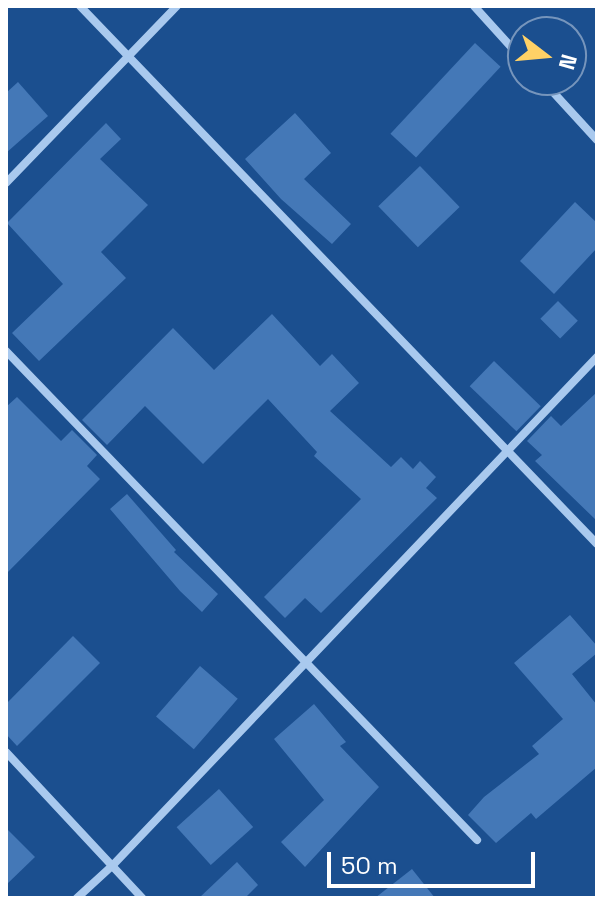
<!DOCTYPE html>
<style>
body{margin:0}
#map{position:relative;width:603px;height:904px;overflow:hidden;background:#1b4f8f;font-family:"Space Grotesk",sans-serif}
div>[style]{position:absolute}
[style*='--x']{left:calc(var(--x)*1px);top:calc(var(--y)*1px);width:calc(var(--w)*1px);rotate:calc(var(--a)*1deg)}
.building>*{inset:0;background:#4478b7;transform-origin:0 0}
.street>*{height:8px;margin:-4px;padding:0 4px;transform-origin:4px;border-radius:4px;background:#a9c9ee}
span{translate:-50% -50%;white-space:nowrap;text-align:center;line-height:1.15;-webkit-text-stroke:8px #1b4f8f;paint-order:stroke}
.frame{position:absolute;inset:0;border:8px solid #fff;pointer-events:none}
.north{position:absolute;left:507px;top:16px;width:80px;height:80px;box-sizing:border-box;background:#1b4f8f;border:2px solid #7695bc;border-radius:50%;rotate:106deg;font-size:22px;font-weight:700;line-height:32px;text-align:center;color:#fff}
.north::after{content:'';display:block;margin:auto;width:28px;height:36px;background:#ffd166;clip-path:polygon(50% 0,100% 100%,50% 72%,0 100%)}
.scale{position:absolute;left:327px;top:852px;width:208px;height:36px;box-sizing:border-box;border:4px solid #fff;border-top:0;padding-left:10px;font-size:24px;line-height:28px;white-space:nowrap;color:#fff;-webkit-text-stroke:6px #1b4f8f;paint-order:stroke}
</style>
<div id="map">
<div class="building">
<i style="left:475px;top:43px;width:35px;height:124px;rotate:43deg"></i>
<i style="clip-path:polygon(18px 82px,48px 116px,6px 153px,6px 93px)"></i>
<i style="clip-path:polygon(295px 113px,331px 153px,304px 179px,351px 224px,332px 244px,281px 199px,245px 159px)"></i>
<i style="clip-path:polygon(106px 123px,121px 139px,100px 159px,148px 205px,101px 252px,126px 278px,39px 361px,12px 333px,63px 284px,7px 223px)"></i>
<i style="left:420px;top:166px;width:57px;height:58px;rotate:46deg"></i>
<i style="clip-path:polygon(575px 202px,597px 223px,597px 248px,554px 294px,520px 261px)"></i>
<i style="left:558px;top:301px;width:28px;height:25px;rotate:45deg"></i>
<i style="clip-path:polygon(272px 314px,320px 366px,332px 354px,359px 383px,330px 411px,391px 467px,401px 457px,413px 469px,420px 461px,436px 477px,426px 488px,437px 498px,321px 613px,305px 598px,285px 618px,264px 597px,361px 499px,314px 456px,317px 452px,268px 399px,203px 464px,145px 406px,107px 445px,82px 420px,173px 328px,214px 370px)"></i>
<i style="left:494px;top:361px;width:65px;height:35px;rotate:44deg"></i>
<i style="clip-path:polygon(597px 392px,597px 521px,535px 461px,542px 455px,527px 441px,551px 416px,561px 426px)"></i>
<i style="clip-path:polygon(17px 397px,61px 441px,72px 430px,97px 455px,87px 466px,100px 479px,6px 574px,6px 407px)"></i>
<i style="clip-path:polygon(127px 494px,176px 550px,174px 552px,218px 594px,202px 612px,180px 591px,110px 509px)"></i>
<i style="clip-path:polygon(570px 615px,597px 646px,597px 653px,572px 674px,597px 705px,597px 767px,536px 819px,531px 813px,496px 843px,468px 815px,484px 797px,539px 754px,532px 746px,563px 719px,514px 663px)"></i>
<i style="clip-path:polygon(73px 636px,100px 663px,17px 746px,6px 734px,6px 704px)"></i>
<i style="left:200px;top:666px;width:50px;height:67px;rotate:41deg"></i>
<i style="clip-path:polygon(314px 704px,346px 742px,340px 746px,379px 787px,305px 867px,281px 842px,324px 800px,274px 739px)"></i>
<i style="left:219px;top:789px;width:51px;height:57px;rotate:48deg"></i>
<i style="clip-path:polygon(6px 828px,35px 857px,6px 885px)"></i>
<i style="clip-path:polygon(237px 862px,258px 885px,245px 898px,199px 898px)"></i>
<i style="clip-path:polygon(412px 869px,435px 898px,375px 898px)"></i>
</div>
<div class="street">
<i style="--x:80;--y:6;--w:746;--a:46.14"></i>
<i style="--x:474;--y:6;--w:73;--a:47.8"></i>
<i style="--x:542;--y:80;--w:81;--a:47.5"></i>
<i style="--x:6;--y:183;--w:246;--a:-46"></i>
<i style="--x:6;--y:351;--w:679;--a:46.07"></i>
<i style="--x:6;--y:752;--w:200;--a:47"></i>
<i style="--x:77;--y:898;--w:49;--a:-42.5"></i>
<i style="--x:113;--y:865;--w:702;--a:-46.39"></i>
</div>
<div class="frame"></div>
<div class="north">N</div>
<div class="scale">50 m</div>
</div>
